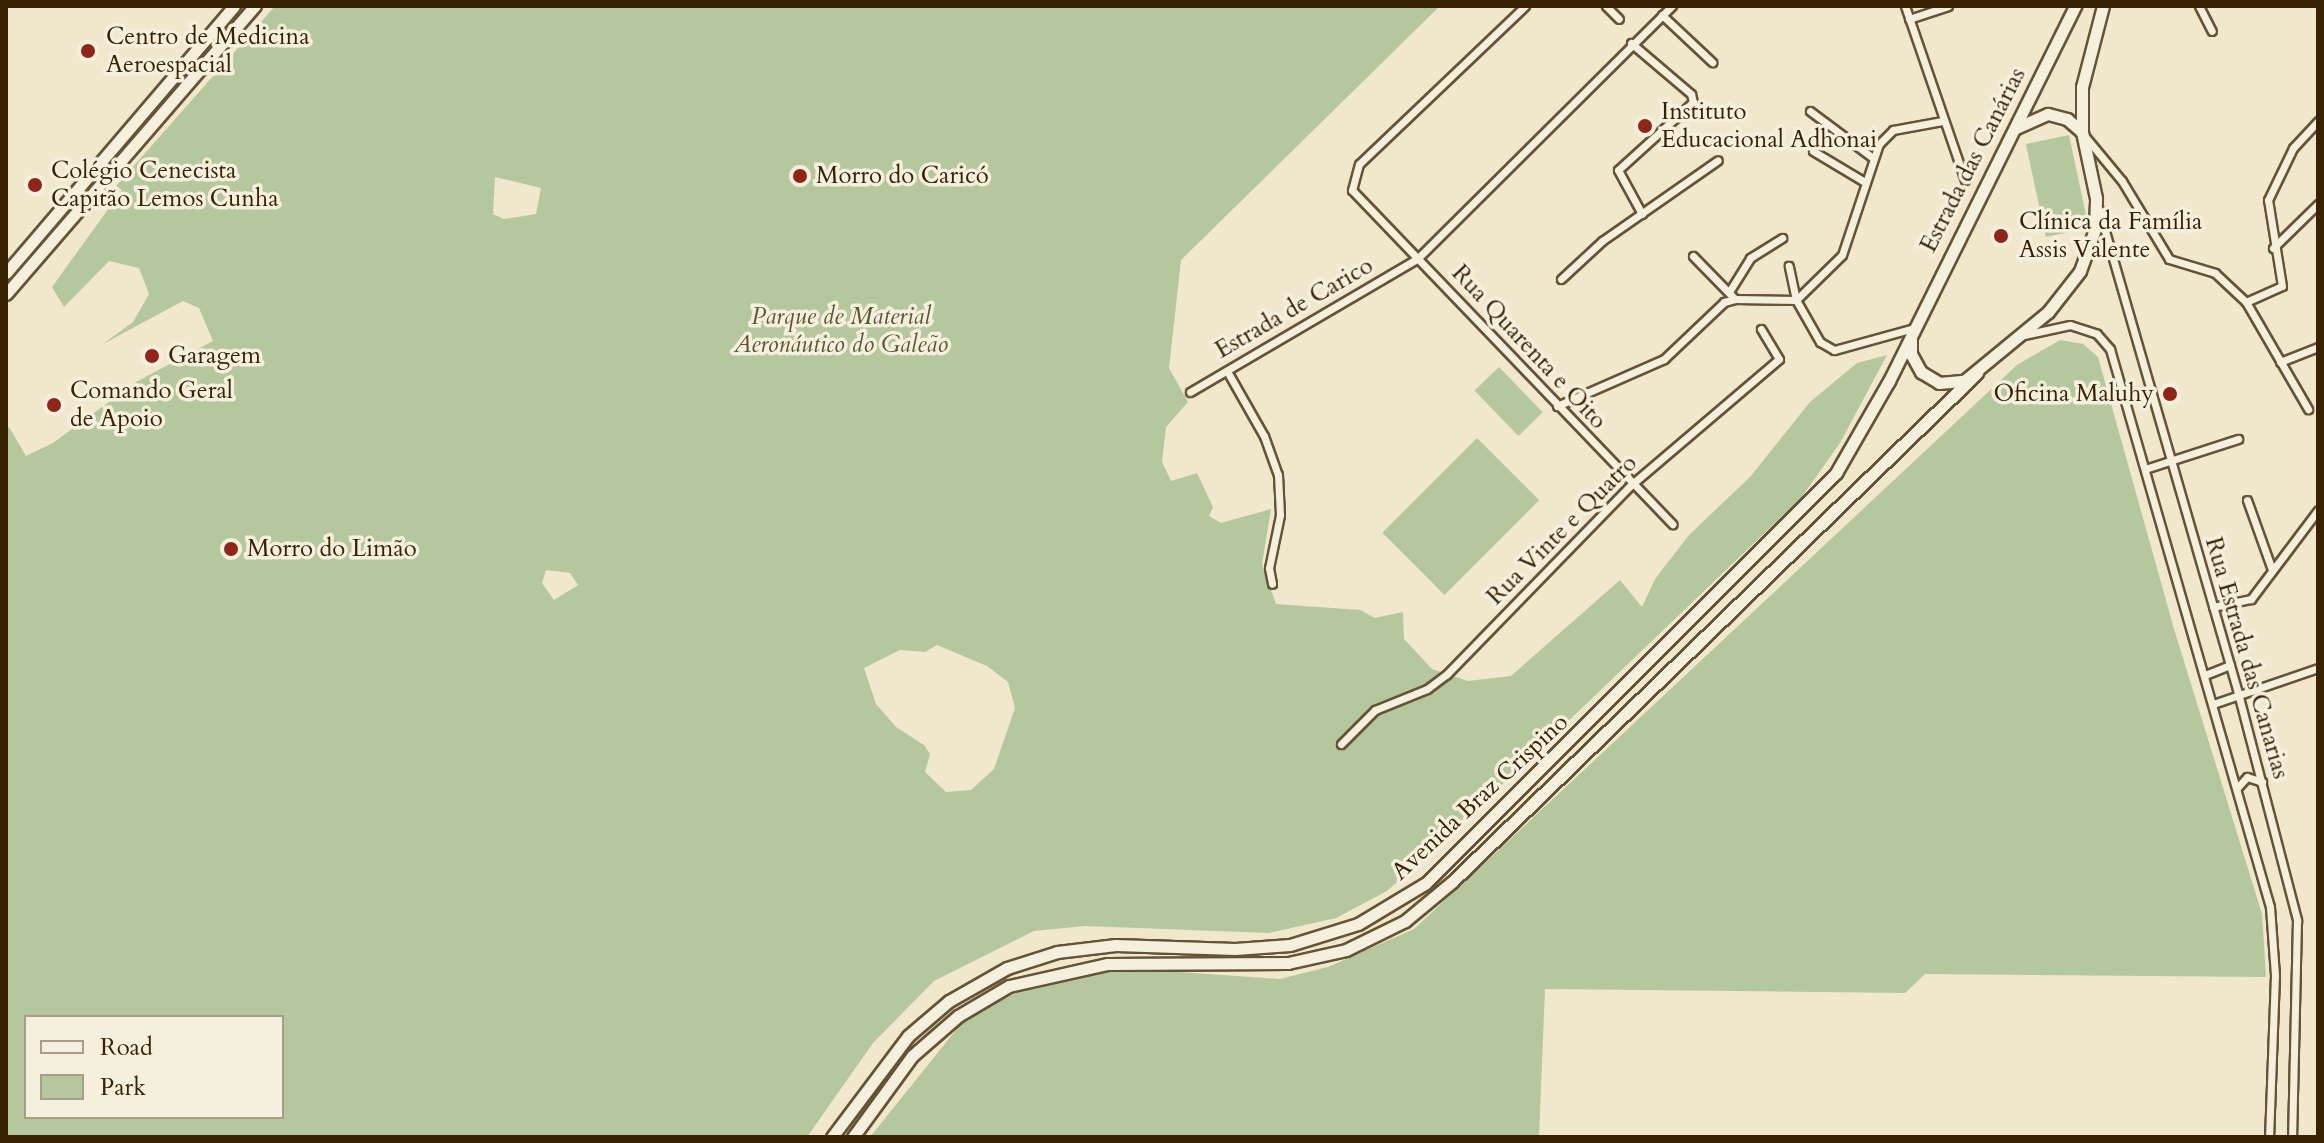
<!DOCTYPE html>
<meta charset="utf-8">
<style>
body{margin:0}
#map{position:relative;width:2324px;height:1143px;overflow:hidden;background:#f0e7cd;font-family:Cardo,serif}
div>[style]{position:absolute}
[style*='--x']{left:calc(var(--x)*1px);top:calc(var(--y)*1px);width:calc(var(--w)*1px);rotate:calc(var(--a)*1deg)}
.green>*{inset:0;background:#b4c79d;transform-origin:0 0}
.roads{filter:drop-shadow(2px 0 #665335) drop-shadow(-2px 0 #665335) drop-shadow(0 2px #665335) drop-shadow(0 -2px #665335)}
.minor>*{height:7px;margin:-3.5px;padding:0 3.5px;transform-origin:3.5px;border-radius:3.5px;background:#f5efde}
.secondary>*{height:11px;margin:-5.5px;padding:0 5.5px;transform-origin:5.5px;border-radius:5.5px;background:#f5efde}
.dots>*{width:22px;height:22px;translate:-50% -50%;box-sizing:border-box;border:4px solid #f5efde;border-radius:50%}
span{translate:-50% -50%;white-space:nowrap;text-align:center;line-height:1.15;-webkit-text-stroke:7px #f5efde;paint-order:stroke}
.poi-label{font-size:24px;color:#382202}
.left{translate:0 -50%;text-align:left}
.right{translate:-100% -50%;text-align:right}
.street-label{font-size:24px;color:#382202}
.park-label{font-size:24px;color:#5d5430;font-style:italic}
.frame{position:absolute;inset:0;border:8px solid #382202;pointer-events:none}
.legend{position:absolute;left:24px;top:1015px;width:260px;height:104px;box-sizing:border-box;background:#f5efde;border:2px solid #a99d86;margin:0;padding:10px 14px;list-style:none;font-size:24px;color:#382202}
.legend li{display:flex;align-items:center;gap:16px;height:40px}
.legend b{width:40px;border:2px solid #a99d86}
</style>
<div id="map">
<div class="green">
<i style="clip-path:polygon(evenodd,275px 6px,1440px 6px,1181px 260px,1169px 368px,1188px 402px,1166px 427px,1162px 462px,1171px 481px,1197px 473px,1213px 507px,1209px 516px,1221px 523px,1271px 509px,1262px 564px,1276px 604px,1360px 610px,1375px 618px,1403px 612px,1404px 639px,1432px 669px,1468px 681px,1511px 676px,1620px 580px,1642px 607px,1655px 579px,1689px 535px,1750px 477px,1810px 402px,1857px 363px,1887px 355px,1840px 443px,1801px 498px,1440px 844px,1387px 891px,1336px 918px,1269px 933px,1085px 926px,1034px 931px,934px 981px,873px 1043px,807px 1137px,6px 1137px,6px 431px,9px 427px,26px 456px,53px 443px,136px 382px,213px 341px,199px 308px,183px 301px,103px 344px,133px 322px,149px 294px,139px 268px,109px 261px,64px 307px,52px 287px,122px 190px,116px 186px,275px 6px,495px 177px,541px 188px,536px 214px,504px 219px,493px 214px,495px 177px,275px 6px,546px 570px,570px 573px,578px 585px,554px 600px,542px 583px,546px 570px,275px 6px,937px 645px,987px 666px,1008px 682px,1015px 708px,994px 769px,971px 790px,946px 792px,925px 772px,930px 754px,924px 745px,896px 727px,876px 704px,864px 668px,900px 650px,925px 652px,937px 645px,275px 6px,26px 1017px,282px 1017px,282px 1117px,26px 1117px,26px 1017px)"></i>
<i style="left:2069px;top:135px;width:95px;height:44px;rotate:78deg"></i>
<i style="clip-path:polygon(2060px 340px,2083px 344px,2098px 357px,2174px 629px,2262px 914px,2266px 977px,1925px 974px,1905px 993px,1545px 989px,1539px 1137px,870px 1137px,968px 1015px,1045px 980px,1121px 968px,1280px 979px,1328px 967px,1414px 929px,2017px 365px)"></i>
<i style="left:1499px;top:367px;width:63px;height:34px;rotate:46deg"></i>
<i style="left:1477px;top:438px;width:88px;height:134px;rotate:45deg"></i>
</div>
<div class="roads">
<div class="minor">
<i style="--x:1525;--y:6;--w:229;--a:136.4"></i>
<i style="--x:1359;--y:164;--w:27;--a:105"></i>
<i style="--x:1352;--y:190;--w:463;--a:46.2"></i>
<i style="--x:1606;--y:6;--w:18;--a:45"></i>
<i style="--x:1905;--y:6;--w:184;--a:71"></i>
<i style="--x:2199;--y:6;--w:28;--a:63"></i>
<i style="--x:1662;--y:15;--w:69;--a:43.2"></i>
<i style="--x:1909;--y:19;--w:41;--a:-18.4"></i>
<i style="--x:1631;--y:43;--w:79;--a:40.4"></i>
<i style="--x:1691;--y:94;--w:8;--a:76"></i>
<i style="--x:1693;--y:102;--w:101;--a:137.8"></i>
<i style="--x:1618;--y:170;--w:50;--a:61.4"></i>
<i style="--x:1810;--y:111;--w:79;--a:36.7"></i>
<i style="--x:2083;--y:134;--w:61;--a:50.3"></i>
<i style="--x:2122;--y:181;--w:91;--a:58.9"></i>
<i style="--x:2169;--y:259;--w:48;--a:16.9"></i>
<i style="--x:2215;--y:273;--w:42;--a:43.1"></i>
<i style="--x:2246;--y:302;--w:124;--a:59.9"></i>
<i style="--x:1813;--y:151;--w:58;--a:31"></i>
<i style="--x:2099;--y:210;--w:503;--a:73.94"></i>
<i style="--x:2238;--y:693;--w:235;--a:75.4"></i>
<i style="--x:2297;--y:920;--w:217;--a:91.3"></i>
<i style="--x:2273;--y:248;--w:63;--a:-44.4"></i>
<i style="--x:1693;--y:256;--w:60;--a:45.7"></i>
<i style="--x:1735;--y:299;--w:61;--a:0.9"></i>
<i style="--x:1796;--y:300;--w:35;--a:-102"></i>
<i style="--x:1561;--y:279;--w:56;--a:-42.8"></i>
<i style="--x:1602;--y:241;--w:141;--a:-34.9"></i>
<i style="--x:1729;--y:292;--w:40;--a:-58"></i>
<i style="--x:1750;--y:258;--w:38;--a:-32"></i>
<i style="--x:2246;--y:302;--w:39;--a:-24"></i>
<i style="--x:2282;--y:286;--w:87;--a:-99.2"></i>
<i style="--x:2268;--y:200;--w:58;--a:-64.3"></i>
<i style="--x:2293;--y:148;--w:37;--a:-47"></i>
<i style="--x:1914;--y:328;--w:83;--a:164.6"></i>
<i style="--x:1834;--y:350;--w:16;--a:-150"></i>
<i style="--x:1820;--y:342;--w:48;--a:-119.7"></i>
<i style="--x:1796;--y:300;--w:64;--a:-44.4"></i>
<i style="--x:1842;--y:255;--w:117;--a:-71.6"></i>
<i style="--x:1879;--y:144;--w:20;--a:-45"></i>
<i style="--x:1893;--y:130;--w:50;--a:-10.4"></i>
<i style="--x:2024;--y:335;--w:47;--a:-12.3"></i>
<i style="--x:2070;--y:325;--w:28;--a:18"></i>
<i style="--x:2097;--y:334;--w:20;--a:49"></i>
<i style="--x:2110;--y:349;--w:580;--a:74"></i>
<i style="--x:2270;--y:907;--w:68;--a:85.8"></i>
<i style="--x:2275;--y:975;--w:162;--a:92.1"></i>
<i style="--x:2280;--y:362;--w:41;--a:-21.5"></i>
<i style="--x:1227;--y:371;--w:75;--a:60.4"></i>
<i style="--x:1264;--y:436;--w:41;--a:70.3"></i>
<i style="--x:1278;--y:475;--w:40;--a:87.1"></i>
<i style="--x:1280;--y:515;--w:54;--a:101.7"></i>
<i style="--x:1269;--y:568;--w:16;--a:79"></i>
<i style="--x:1190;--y:392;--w:264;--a:-30.4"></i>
<i style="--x:1418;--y:258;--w:358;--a:-44.8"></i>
<i style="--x:1557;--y:406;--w:117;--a:-23.7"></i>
<i style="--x:1664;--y:359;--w:83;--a:-43.5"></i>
<i style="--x:1724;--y:302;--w:11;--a:-15"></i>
<i style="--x:2145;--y:469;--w:98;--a:-17.9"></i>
<i style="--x:2247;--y:500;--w:74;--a:70.3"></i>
<i style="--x:2213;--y:607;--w:39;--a:-12"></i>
<i style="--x:2251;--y:599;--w:111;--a:-53"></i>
<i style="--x:2205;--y:675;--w:27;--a:-22"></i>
<i style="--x:2213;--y:704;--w:111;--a:-18.9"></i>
<i style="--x:1341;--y:744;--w:48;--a:-45"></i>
<i style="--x:1375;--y:710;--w:56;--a:-22"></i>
<i style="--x:1427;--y:689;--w:25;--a:-37"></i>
<i style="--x:1447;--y:674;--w:264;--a:-45.8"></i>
<i style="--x:1631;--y:485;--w:194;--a:-40.4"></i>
<i style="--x:1779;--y:359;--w:35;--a:-121"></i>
<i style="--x:2237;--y:788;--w:15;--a:-48"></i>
<i style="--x:2247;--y:777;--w:16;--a:18"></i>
</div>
<div class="secondary">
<i style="--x:2016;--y:128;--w:35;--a:-24"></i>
<i style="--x:2048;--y:114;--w:20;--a:15"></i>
<i style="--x:2067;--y:119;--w:20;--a:41"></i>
<i style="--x:6;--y:273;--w:351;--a:-49.5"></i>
<i style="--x:6;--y:294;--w:381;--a:-49.2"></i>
<i style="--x:1911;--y:339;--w:15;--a:90"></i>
<i style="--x:1911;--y:354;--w:21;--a:61"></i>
<i style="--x:1921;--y:372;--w:21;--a:31"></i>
<i style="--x:1939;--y:383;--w:25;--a:-5"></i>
<i style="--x:1964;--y:381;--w:109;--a:-39.4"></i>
<i style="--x:2048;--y:312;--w:52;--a:-52"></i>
<i style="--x:2080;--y:271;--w:45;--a:-70.3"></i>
<i style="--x:2095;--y:229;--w:31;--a:-88"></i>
<i style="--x:2096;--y:198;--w:67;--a:-102"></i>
<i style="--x:2082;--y:132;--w:45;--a:-90"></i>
<i style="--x:2082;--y:87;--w:84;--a:-75.5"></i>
<i style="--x:832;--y:1137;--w:126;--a:-53"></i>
<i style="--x:908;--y:1036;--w:54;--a:-40.5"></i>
<i style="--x:949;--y:1001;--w:67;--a:-29.6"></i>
<i style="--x:1007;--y:968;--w:52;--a:-17.7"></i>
<i style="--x:1057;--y:952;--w:59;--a:-6.8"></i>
<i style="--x:1116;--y:945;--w:119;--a:1.9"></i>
<i style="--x:1235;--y:949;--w:55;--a:-4.2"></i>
<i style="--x:1290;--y:945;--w:71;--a:-17.2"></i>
<i style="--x:1358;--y:924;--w:79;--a:-31.1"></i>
<i style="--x:1426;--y:883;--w:580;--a:-45"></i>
<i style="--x:1836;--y:473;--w:106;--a:-60.1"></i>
<i style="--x:1889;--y:381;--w:419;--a:-63.6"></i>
<i style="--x:853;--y:1137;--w:100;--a:-53.9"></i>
<i style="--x:912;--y:1056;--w:61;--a:-41"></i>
<i style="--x:958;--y:1016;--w:59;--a:-30.5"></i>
<i style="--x:1009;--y:986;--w:100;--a:-12.7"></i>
<i style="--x:1107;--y:964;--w:181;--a:-0.3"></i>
<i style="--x:1288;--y:963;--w:59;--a:-12.6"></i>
<i style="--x:1346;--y:950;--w:66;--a:-26.2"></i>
<i style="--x:1405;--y:921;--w:61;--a:-39.7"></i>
<i style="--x:1452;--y:882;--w:731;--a:-44.11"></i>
</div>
</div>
<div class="dots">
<i style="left:88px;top:51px;background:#8f2418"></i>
<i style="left:1645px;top:126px;background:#8f2418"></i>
<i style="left:800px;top:176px;background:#8f2418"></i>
<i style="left:35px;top:185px;background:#8f2418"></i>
<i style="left:2001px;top:236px;background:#8f2418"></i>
<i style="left:152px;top:356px;background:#8f2418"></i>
<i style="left:2170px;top:394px;background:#8f2418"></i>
<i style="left:54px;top:405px;background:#8f2418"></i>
<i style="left:231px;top:549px;background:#8f2418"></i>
</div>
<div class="poi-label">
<span class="left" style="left:106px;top:51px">Centro de Medicina<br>Aeroespacial</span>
<span class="left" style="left:1661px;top:126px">Instituto<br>Educacional Adhonai</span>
<span class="left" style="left:51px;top:185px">Colégio Cenecista<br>Capitão Lemos Cunha</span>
<span class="left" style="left:816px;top:176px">Morro do Caricó</span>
<span class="left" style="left:2019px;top:236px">Clínica da Família<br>Assis Valente</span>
<span class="left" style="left:168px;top:356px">Garagem</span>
<span class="left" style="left:70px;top:405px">Comando Geral<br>de Apoio</span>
<span class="right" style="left:2154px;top:394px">Oficina Maluhy</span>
<span class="left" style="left:247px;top:549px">Morro do Limão</span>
</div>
<div class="street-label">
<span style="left:1973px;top:160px;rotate:-63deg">Estrada das Canárias</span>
<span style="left:1294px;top:308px;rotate:-30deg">Estrada de Carico</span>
<span style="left:1529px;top:347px;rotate:47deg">Rua Quarenta e Oito</span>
<span style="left:1562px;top:530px;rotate:-45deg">Rua Vinte e Quatro</span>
<span style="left:2247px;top:658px;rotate:74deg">Rua Estrada das Canarias</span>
<span style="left:1480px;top:797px;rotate:-43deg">Avenida Braz Crispino</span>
</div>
<div class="park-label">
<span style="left:841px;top:331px">Parque de Material<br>Aeronáutico do Galeão</span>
</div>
<div class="frame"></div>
<ul class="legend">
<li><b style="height:10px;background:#f5efde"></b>Road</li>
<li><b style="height:22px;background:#b4c79d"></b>Park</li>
</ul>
</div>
